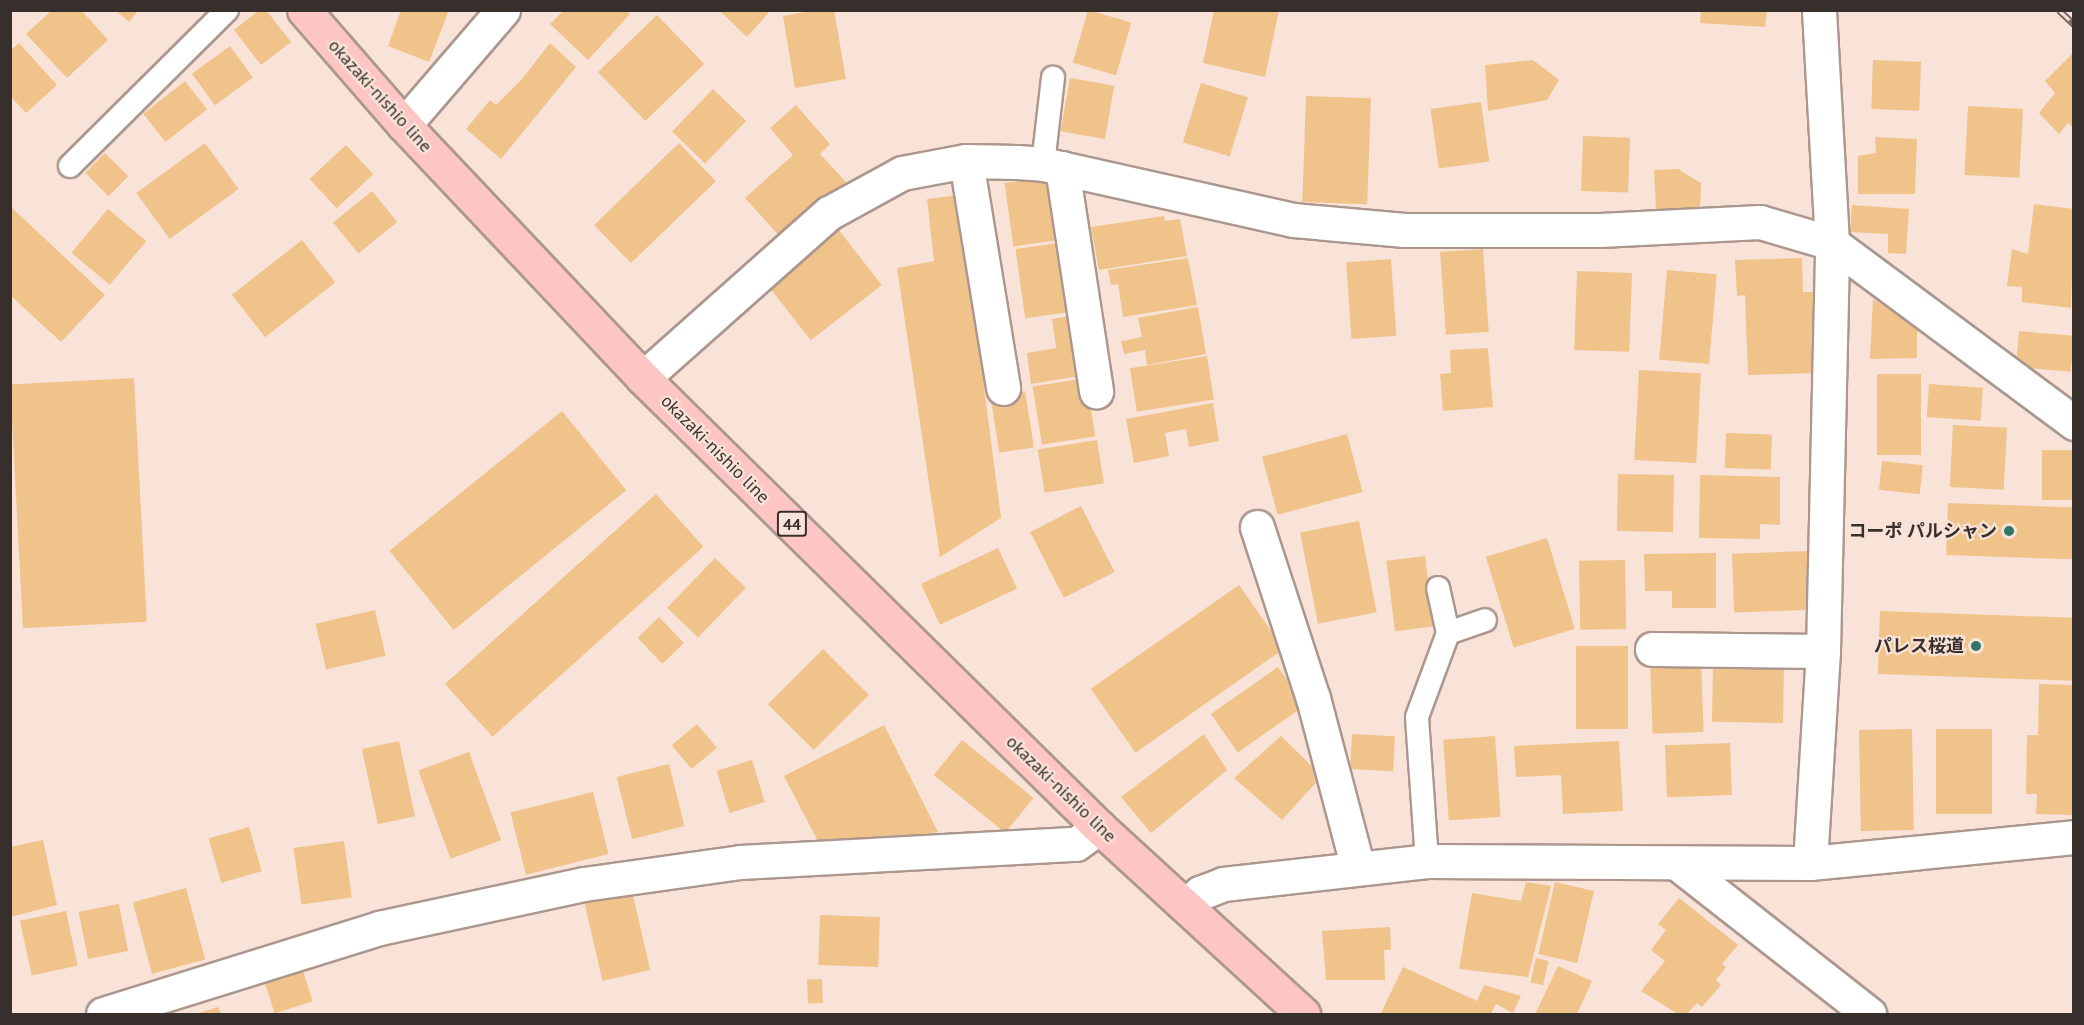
<!DOCTYPE html>
<meta charset="utf-8">
<style>
body{margin:0}
#map{position:relative;width:2084px;height:1025px;overflow:hidden;background:#f9e3d9;font-family:"PT Sans","Noto Sans JP",sans-serif}
div>[style]{position:absolute}
[style*='--x']{left:calc(var(--x)*1px);top:calc(var(--y)*1px);width:calc(var(--w)*1px);rotate:calc(var(--a)*1deg)}
.building>*{inset:0;background:#efc389;transform-origin:0 0}
.roads{filter:drop-shadow(2px 0 #ab978d) drop-shadow(-2px 0 #ab978d) drop-shadow(0 2px #ab978d) drop-shadow(0 -2px #ab978d)}
.lane>*{height:22px;margin:-11px;padding:0 11px;transform-origin:11px;border-radius:11px;background:#fff}
.street>*{height:33px;margin:-16.5px;padding:0 16.5px;transform-origin:16.5px;border-radius:16.5px;background:#fff}
.primary>*{height:33px;margin:-16.5px;padding:0 16.5px;transform-origin:16.5px;border-radius:16.5px;background:#fdc5c4}
.rail>*{height:7px;margin-top:-3.5px;transform-origin:0;background:repeating-linear-gradient(90deg,#f9e3d9 0 14px,#736761 0 28px);box-sizing:border-box;border-block:2px solid #736761}
.dots>*{width:16px;height:16px;translate:-50% -50%;box-sizing:border-box;border:3px solid #f9e3d9;border-radius:50%}
span{translate:-50% -50%;white-space:nowrap;text-align:center;line-height:1.15;-webkit-text-stroke:4.5px #f9e3d9;paint-order:stroke}
.shield-label span{padding:2px 4px;background:#f9e3d9;border:2px solid;border-radius:4px;-webkit-text-stroke-width:0}
.shield-label{font-size:16px;color:#372f2b;font-weight:700}
.street-label{font-size:18px;color:#372f2b}
.poi-label{font-size:18px;color:#372f2b;font-weight:700}
.right{translate:-100% -50%;text-align:right}
.frame{position:absolute;inset:0;border:12px solid #372f2b;pointer-events:none}
</style>
<div id="map">
<div class="building">
<i style="clip-path:polygon(52px 10px,81px 10px,108px 40px,67px 78px,26px 34px)"></i>
<i style="clip-path:polygon(115px 10px,139px 10px,129px 22px)"></i>
<i style="clip-path:polygon(259px 10px,266px 10px,291px 42px,261px 65px,234px 30px)"></i>
<i style="clip-path:polygon(401px 10px,449px 10px,429px 62px,388px 46px)"></i>
<i style="clip-path:polygon(564px 10px,626px 10px,630px 14px,588px 60px,550px 24px)"></i>
<i style="clip-path:polygon(719px 10px,771px 10px,747px 37px)"></i>
<i style="clip-path:polygon(816px 10px,834px 10px,846px 79px,795px 88px,783px 16px)"></i>
<i style="left:1088px;top:10px;width:45px;height:55px;rotate:16deg"></i>
<i style="clip-path:polygon(1214px 10px,1279px 10px,1265px 77px,1203px 63px)"></i>
<i style="clip-path:polygon(1701px 10px,1767px 10px,1765px 27px,1700px 23px)"></i>
<i style="left:657px;top:15px;width:68px;height:82px;rotate:46deg"></i>
<i style="clip-path:polygon(19px 43px,57px 85px,26px 113px,10px 96px,10px 51px)"></i>
<i style="clip-path:polygon(550px 43px,576px 67px,501px 159px,466px 129px,490px 100px,496px 105px,522px 79px)"></i>
<i style="left:230px;top:46px;width:39px;height:47px;rotate:54deg"></i>
<i style="clip-path:polygon(2074px 52px,2074px 128px,2068px 123px,2059px 134px,2039px 113px,2055px 93px,2045px 81px)"></i>
<i style="clip-path:polygon(1533px 60px,1559px 80px,1547px 100px,1488px 111px,1485px 65px)"></i>
<i style="left:1873px;top:60px;width:48px;height:49px;rotate:2deg"></i>
<i style="left:1070px;top:78px;width:45px;height:54px;rotate:10deg"></i>
<i style="left:185px;top:81px;width:36px;height:53px;rotate:52deg"></i>
<i style="left:1201px;top:83px;width:49px;height:62px;rotate:17deg"></i>
<i style="left:713px;top:89px;width:46px;height:59px;rotate:44deg"></i>
<i style="left:1306px;top:96px;width:65px;height:106px;rotate:2deg"></i>
<i style="left:1481px;top:102px;width:60px;height:51px;rotate:82deg"></i>
<i style="clip-path:polygon(796px 105px,830px 144px,820px 154px,846px 182px,783px 240px,745px 198px,793px 155px,770px 128px)"></i>
<i style="left:1968px;top:106px;width:55px;height:69px;rotate:3deg"></i>
<i style="left:1583px;top:136px;width:47px;height:55px;rotate:2deg"></i>
<i style="clip-path:polygon(1875px 137px,1917px 139px,1915px 194px,1858px 194px,1858px 156px,1876px 153px)"></i>
<i style="left:205px;top:143px;width:57px;height:85px;rotate:54deg"></i>
<i style="left:679px;top:143px;width:53px;height:118px;rotate:46deg"></i>
<i style="left:346px;top:145px;width:40px;height:50px;rotate:47deg"></i>
<i style="left:105px;top:153px;width:33px;height:28px;rotate:45deg"></i>
<i style="clip-path:polygon(1678px 169px,1701px 183px,1700px 209px,1656px 211px,1654px 170px)"></i>
<i style="left:1055px;top:176px;width:64px;height:51px;rotate:82deg"></i>
<i style="left:372px;top:191px;width:40px;height:50px;rotate:51deg"></i>
<i style="clip-path:polygon(959px 195px,1001px 518px,940px 557px,897px 268px,934px 261px,927px 199px)"></i>
<i style="clip-path:polygon(2034px 204px,2074px 209px,2071px 308px,2022px 302px,2022px 287px,2007px 286px,2012px 249px,2028px 254px)"></i>
<i style="clip-path:polygon(1852px 205px,1909px 209px,1906px 254px,1888px 253px,1888px 234px,1850px 232px)"></i>
<i style="clip-path:polygon(10px 206px,105px 295px,61px 342px,10px 295px)"></i>
<i style="left:108px;top:209px;width:50px;height:57px;rotate:40deg"></i>
<i style="clip-path:polygon(1164px 216px,1165px 221px,1180px 219px,1187px 256px,1099px 270px,1091px 227px)"></i>
<i style="left:838px;top:229px;width:71px;height:90px;rotate:52deg"></i>
<i style="left:302px;top:240px;width:54px;height:89px;rotate:52deg"></i>
<i style="left:1065px;top:242px;width:70px;height:50px;rotate:82deg"></i>
<i style="left:1483px;top:249px;width:83px;height:43px;rotate:86deg"></i>
<i style="clip-path:polygon(1188px 258px,1197px 305px,1123px 317px,1118px 284px,1111px 285px,1108px 270px)"></i>
<i style="clip-path:polygon(1802px 258px,1803px 292px,1814px 292px,1817px 373px,1748px 375px,1745px 295px,1737px 296px,1735px 260px)"></i>
<i style="left:1391px;top:259px;width:77px;height:45px;rotate:86deg"></i>
<i style="left:1667px;top:270px;width:50px;height:90px;rotate:5deg"></i>
<i style="left:1577px;top:271px;width:55px;height:79px;rotate:2deg"></i>
<i style="clip-path:polygon(1873px 299px,1917px 327px,1917px 358px,1870px 359px)"></i>
<i style="clip-path:polygon(1198px 307px,1206px 354px,1147px 365px,1145px 350px,1124px 354px,1121px 341px,1142px 337px,1138px 318px)"></i>
<i style="clip-path:polygon(1076px 315px,1086px 375px,1031px 384px,1027px 353px,1056px 348px,1052px 319px)"></i>
<i style="left:2019px;top:331px;width:55px;height:36px;rotate:5deg"></i>
<i style="clip-path:polygon(1488px 348px,1493px 407px,1443px 411px,1440px 374px,1451px 373px,1450px 350px)"></i>
<i style="left:1207px;top:356px;width:44px;height:78px;rotate:81deg"></i>
<i style="left:1639px;top:370px;width:62px;height:90px;rotate:3deg"></i>
<i style="left:1877px;top:374px;width:44px;height:81px"></i>
<i style="left:134px;top:378px;width:244px;height:124px;rotate:87deg"></i>
<i style="left:1086px;top:378px;width:59px;height:54px;rotate:81deg"></i>
<i style="left:1929px;top:384px;width:54px;height:33px;rotate:4deg"></i>
<i style="left:1025px;top:391px;width:57px;height:35px;rotate:81deg"></i>
<i style="clip-path:polygon(1213px 403px,1219px 441px,1189px 447px,1186px 429px,1165px 433px,1169px 456px,1134px 463px,1126px 419px)"></i>
<i style="left:562px;top:411px;width:102px;height:222px;rotate:51deg"></i>
<i style="left:1953px;top:425px;width:54px;height:62px;rotate:3deg"></i>
<i style="left:1726px;top:433px;width:46px;height:35px;rotate:2deg"></i>
<i style="left:1347px;top:434px;width:60px;height:88px;rotate:75deg"></i>
<i style="left:1097px;top:440px;width:44px;height:60px;rotate:81deg"></i>
<i style="left:2042px;top:450px;width:32px;height:50px"></i>
<i style="left:1882px;top:461px;width:41px;height:29px;rotate:6deg"></i>
<i style="left:1618px;top:474px;width:56px;height:57px;rotate:1deg"></i>
<i style="clip-path:polygon(1700px 475px,1780px 477px,1780px 525px,1760px 524px,1760px 539px,1699px 538px)"></i>
<i style="left:656px;top:494px;width:71px;height:284px;rotate:48deg"></i>
<i style="left:1948px;top:503px;width:126px;height:52px;rotate:2deg"></i>
<i style="left:1081px;top:506px;width:74px;height:57px;rotate:63deg"></i>
<i style="left:1359px;top:521px;width:93px;height:60px;rotate:79deg"></i>
<i style="left:1547px;top:538px;width:95px;height:64px;rotate:73deg"></i>
<i style="left:998px;top:548px;width:45px;height:85px;rotate:65deg"></i>
<i style="left:1808px;top:551px;width:59px;height:76px;rotate:88deg"></i>
<i style="clip-path:polygon(1716px 553px,1716px 608px,1672px 608px,1672px 591px,1645px 591px,1644px 554px)"></i>
<i style="left:1425px;top:556px;width:71px;height:39px;rotate:83deg"></i>
<i style="left:715px;top:558px;width:43px;height:69px;rotate:44deg"></i>
<i style="left:1625px;top:560px;width:69px;height:46px;rotate:89deg"></i>
<i style="left:1239px;top:585px;width:78px;height:181px;rotate:55deg"></i>
<i style="left:375px;top:610px;width:47px;height:61px;rotate:77deg"></i>
<i style="left:1880px;top:611px;width:194px;height:63px;rotate:2deg"></i>
<i style="left:659px;top:617px;width:36px;height:30px;rotate:46deg"></i>
<i style="left:1576px;top:646px;width:52px;height:83px"></i>
<i style="left:823px;top:649px;width:65px;height:78px;rotate:45deg"></i>
<i style="left:1701px;top:659px;width:73px;height:51px;rotate:88deg"></i>
<i style="left:1784px;top:665px;width:58px;height:71px;rotate:91deg"></i>
<i style="left:1278px;top:667px;width:47px;height:82px;rotate:55deg"></i>
<i style="clip-path:polygon(2039px 684px,2074px 685px,2074px 815px,2036px 814px,2037px 794px,2026px 794px,2027px 735px,2068px 736px,2038px 735px)"></i>
<i style="left:697px;top:724px;width:31px;height:33px;rotate:50deg"></i>
<i style="clip-path:polygon(884px 725px,938px 832px,821px 847px,784px 776px)"></i>
<i style="left:1912px;top:729px;width:101px;height:53px;rotate:89deg"></i>
<i style="left:1936px;top:729px;width:56px;height:85px"></i>
<i style="clip-path:polygon(1204px 734px,1227px 770px,1151px 833px,1121px 797px)"></i>
<i style="left:1352px;top:734px;width:43px;height:35px;rotate:3deg"></i>
<i style="clip-path:polygon(1281px 736px,1322px 776px,1282px 820px,1234px 778px)"></i>
<i style="left:1495px;top:736px;width:81px;height:52px;rotate:86deg"></i>
<i style="left:962px;top:740px;width:92px;height:45px;rotate:39deg"></i>
<i style="left:399px;top:741px;width:77px;height:38px;rotate:78deg"></i>
<i style="clip-path:polygon(1619px 741px,1623px 811px,1563px 814px,1561px 775px,1516px 777px,1514px 746px)"></i>
<i style="left:1730px;top:743px;width:52px;height:65px;rotate:88deg"></i>
<i style="left:469px;top:752px;width:94px;height:54px;rotate:70deg"></i>
<i style="left:752px;top:760px;width:44px;height:37px;rotate:73deg"></i>
<i style="left:669px;top:764px;width:64px;height:54px;rotate:76deg"></i>
<i style="left:593px;top:792px;width:64px;height:85px;rotate:76deg"></i>
<i style="left:249px;top:827px;width:46px;height:42px;rotate:74deg"></i>
<i style="clip-path:polygon(43px 840px,57px 905px,10px 917px,10px 847px)"></i>
<i style="left:344px;top:841px;width:57px;height:51px;rotate:82deg"></i>
<i style="clip-path:polygon(1526px 882px,1551px 886px,1528px 977px,1459px 969px,1472px 893px,1521px 901px)"></i>
<i style="left:1555px;top:882px;width:40px;height:74px;rotate:13deg"></i>
<i style="left:186px;top:888px;width:74px;height:55px;rotate:75deg"></i>
<i style="left:632px;top:891px;width:81px;height:49px;rotate:77deg"></i>
<i style="clip-path:polygon(1679px 898px,1738px 945px,1722px 964px,1726px 967px,1716px 980px,1721px 985px,1702px 1007px,1697px 1003px,1687px 1014px,1678px 1014px,1641px 991px,1665px 961px,1651px 950px,1666px 930px,1658px 924px)"></i>
<i style="left:119px;top:904px;width:48px;height:41px;rotate:79deg"></i>
<i style="left:66px;top:911px;width:56px;height:47px;rotate:78deg"></i>
<i style="left:820px;top:915px;width:60px;height:50px;rotate:2deg"></i>
<i style="clip-path:polygon(1390px 927px,1391px 950px,1384px 950px,1385px 980px,1326px 980px,1322px 931px)"></i>
<i style="left:1536px;top:958px;width:13px;height:25px;rotate:13deg"></i>
<i style="left:301px;top:965px;width:38px;height:40px;rotate:72deg"></i>
<i style="clip-path:polygon(1558px 966px,1592px 981px,1577px 1014px,1535px 1014px)"></i>
<i style="clip-path:polygon(1403px 967px,1477px 1001px,1484px 985px,1521px 996px,1513px 1013px,1496px 1004px,1491px 1014px,1385px 1014px,1381px 1013px)"></i>
<i style="left:822px;top:979px;width:24px;height:15px;rotate:88deg"></i>
<i style="clip-path:polygon(218px 1007px,221px 1014px,196px 1014px)"></i>
</div>
<div class="roads">
<div class="lane">
<i style="--x:1043;--y:164;--w:87;--a:-83.4"></i>
<i style="--x:70;--y:166;--w:221;--a:-44.8"></i>
<i style="--x:1448;--y:633;--w:39;--a:-19"></i>
<i style="--x:1427;--y:861;--w:144;--a:-94"></i>
<i style="--x:1417;--y:717;--w:90;--a:-69.7"></i>
<i style="--x:1448;--y:633;--w:46;--a:-102.5"></i>
</div>
<div class="street">
<i style="--x:404;--y:125;--w:152;--a:-49.3"></i>
<i style="--x:966;--y:161;--w:230;--a:80.7"></i>
<i style="--x:1062;--y:168;--w:226;--a:81.3"></i>
<i style="--x:643;--y:378;--w:249;--a:-41.6"></i>
<i style="--x:829;--y:213;--w:83;--a:-28.7"></i>
<i style="--x:902;--y:173;--w:65;--a:-10.6"></i>
<i style="--x:966;--y:161;--w:51;--a:1.1"></i>
<i style="--x:1017;--y:162;--w:26;--a:4"></i>
<i style="--x:1043;--y:164;--w:256;--a:12.6"></i>
<i style="--x:1293;--y:220;--w:112;--a:5.1"></i>
<i style="--x:1405;--y:230;--w:195;--a:0"></i>
<i style="--x:1600;--y:230;--w:160;--a:-2.9"></i>
<i style="--x:1760;--y:222;--w:75;--a:16.3"></i>
<i style="--x:1832;--y:243;--w:302;--a:36.6"></i>
<i style="--x:1257;--y:527;--w:180;--a:71.9"></i>
<i style="--x:1313;--y:698;--w:176;--a:75.2"></i>
<i style="--x:1652;--y:649;--w:171;--a:0.7"></i>
<i style="--x:1810;--y:863;--w:212;--a:-86.5"></i>
<i style="--x:1823;--y:651;--w:408;--a:-88.7"></i>
<i style="--x:1832;--y:243;--w:233;--a:-93.2"></i>
<i style="--x:1678;--y:864;--w:243;--a:38.1"></i>
<i style="--x:1187;--y:905;--w:18;--a:-43"></i>
<i style="--x:1200;--y:893;--w:25;--a:-21"></i>
<i style="--x:1223;--y:884;--w:205;--a:-6.4"></i>
<i style="--x:1427;--y:861;--w:383;--a:0.3"></i>
<i style="--x:1810;--y:863;--w:265;--a:-5.6"></i>
<i style="--x:103;--y:1014;--w:289;--a:-17.3"></i>
<i style="--x:379;--y:928;--w:210;--a:-12.1"></i>
<i style="--x:584;--y:884;--w:158;--a:-8"></i>
<i style="--x:740;--y:862;--w:336;--a:-3.1"></i>
<i style="--x:1076;--y:844;--w:29;--a:-36"></i>
</div>
<div class="primary">
<i style="--x:304;--y:10;--w:152;--a:49"></i>
<i style="--x:404;--y:125;--w:348;--a:46.6"></i>
<i style="--x:643;--y:378;--w:640;--a:44.56"></i>
<i style="--x:1099;--y:827;--w:277;--a:42.5"></i>
</div>
</div>
<div class="rail">
<i style="--x:2059;--y:10;--w:21;--a:43"></i>
</div>
<div class="dots">
<i style="left:2009px;top:531px;background:#317567"></i>
<i style="left:1976px;top:646px;background:#317567"></i>
</div>
<div class="shield-label">
<span style="left:792px;top:524px">44</span>
</div>
<div class="street-label">
<span style="left:380px;top:96px;rotate:48deg">okazaki-nishio line</span>
<span style="left:715px;top:449px;rotate:45deg">okazaki-nishio line</span>
<span style="left:1061px;top:789px;rotate:44deg">okazaki-nishio line</span>
</div>
<div class="poi-label">
<span class="right" style="left:1997px;top:531px">コーポ パルシャン</span>
<span class="right" style="left:1964px;top:646px">パレス桜道</span>
</div>
<div class="frame"></div>
</div>
